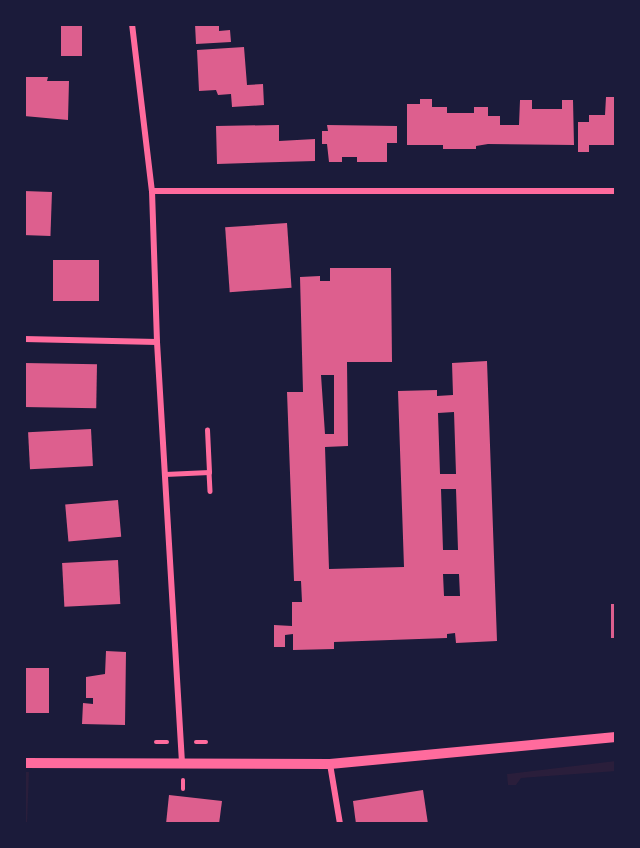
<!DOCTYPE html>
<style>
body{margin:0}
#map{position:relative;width:640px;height:848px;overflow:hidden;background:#1b1b3a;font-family:"IBM Plex Serif",serif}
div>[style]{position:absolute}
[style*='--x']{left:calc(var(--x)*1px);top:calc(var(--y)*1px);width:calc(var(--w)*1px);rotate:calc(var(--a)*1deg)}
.green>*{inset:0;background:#2a1e3b}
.building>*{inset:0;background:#dd5f8e;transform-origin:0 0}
.path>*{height:4px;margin:-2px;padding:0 2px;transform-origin:2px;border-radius:2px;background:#ff6b9d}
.service>*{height:4.5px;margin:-2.25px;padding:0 2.25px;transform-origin:2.25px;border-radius:2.25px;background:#ff6b9d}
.minor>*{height:6px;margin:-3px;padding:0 3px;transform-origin:3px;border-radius:3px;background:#ff6b9d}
.tertiary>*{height:10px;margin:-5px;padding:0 5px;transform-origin:5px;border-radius:5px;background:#ff6b9d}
span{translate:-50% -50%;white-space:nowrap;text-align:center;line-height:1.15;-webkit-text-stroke:6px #1b1b3a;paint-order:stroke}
.frame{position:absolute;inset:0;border:26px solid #1b1b3a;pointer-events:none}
</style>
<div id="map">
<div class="green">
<i style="clip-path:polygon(616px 761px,616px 771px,521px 778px,516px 785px,508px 785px,507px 774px)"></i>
<i style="clip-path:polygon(24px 772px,29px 772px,27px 824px,24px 824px)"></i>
</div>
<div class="building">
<i style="left:61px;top:24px;width:21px;height:32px"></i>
<i style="clip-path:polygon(195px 24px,219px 24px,219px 31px,230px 30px,231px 42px,196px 44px)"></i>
<i style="clip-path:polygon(244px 47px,247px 85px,263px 84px,264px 105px,232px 107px,231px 94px,218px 95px,216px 90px,199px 91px,197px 50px)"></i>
<i style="clip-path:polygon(24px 77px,48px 77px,47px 81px,69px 81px,68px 120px,24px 116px)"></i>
<i style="clip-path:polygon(606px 97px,616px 97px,616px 145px,589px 145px,589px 152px,578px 152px,578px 122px,589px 122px,589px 115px,605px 115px)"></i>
<i style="clip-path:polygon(420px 99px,432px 99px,432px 107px,447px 107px,447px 113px,474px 113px,474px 107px,488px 107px,488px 116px,500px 116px,500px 125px,519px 125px,520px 100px,532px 100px,532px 109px,562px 109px,562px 100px,573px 100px,574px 145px,488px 144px,476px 146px,476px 149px,443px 149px,443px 145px,407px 145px,407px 104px,420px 104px)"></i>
<i style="clip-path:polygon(279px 125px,279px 141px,315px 139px,315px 161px,217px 164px,216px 126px)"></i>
<i style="clip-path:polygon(327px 125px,397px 126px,397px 143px,387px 143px,387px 162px,357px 162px,357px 157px,342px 157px,342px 162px,329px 162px,327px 144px,322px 144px,322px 131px,328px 131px)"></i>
<i style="left:24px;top:191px;width:28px;height:44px;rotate:2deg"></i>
<i style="left:287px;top:223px;width:65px;height:62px;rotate:86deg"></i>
<i style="left:99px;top:260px;width:41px;height:46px;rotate:90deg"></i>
<i style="clip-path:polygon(evenodd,330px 268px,391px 268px,392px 362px,347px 362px,348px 446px,325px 447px,329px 569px,404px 567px,398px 391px,437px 390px,437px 396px,453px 395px,452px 363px,487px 361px,497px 641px,456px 643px,455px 633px,447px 634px,447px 638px,334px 642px,334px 649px,293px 650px,293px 634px,285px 635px,285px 647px,274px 647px,274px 625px,292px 626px,292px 602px,302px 602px,301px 581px,294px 581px,287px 392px,303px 392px,300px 277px,320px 276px,320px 281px,330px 281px,330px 268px,321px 375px,334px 375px,334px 434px,325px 434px,321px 375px,330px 268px,454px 412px,456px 474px,440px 474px,438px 413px,454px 412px,330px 268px,441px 489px,456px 489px,458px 550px,443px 550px,441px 489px,330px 268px,443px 574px,459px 574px,460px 596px,444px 596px,443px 574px)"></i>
<i style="left:24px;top:363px;width:73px;height:44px;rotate:1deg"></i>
<i style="left:91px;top:429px;width:37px;height:63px;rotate:87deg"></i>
<i style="left:118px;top:500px;width:37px;height:53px;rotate:85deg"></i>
<i style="left:118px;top:560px;width:44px;height:56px;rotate:87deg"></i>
<i style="left:611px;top:604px;width:5px;height:34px"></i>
<i style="clip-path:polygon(106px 651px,126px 652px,125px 725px,82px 724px,83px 703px,93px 704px,93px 698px,86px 698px,86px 677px,105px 674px)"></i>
<i style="left:24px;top:668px;width:25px;height:45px"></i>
<i style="clip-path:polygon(423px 790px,428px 824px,356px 824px,353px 801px)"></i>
<i style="clip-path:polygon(169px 795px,222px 801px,219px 824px,166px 824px)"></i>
</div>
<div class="path">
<i style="--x:156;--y:742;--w:11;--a:0"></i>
<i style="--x:196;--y:742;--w:10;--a:0"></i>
<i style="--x:183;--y:780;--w:9;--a:90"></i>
</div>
<div class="service">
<i style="--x:209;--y:472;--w:19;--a:87"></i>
<i style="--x:165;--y:474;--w:44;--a:-2.6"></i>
<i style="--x:209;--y:472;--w:42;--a:-92.7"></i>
</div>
<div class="minor">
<i style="--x:132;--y:24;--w:168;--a:83.2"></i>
<i style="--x:152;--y:191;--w:151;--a:88.1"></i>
<i style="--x:157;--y:342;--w:423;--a:86.6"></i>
<i style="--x:152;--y:191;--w:464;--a:0"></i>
<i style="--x:24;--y:339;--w:133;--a:1.3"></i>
<i style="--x:330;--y:764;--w:61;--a:80.5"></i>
</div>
<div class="tertiary">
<i style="--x:24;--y:763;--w:306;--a:0.2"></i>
<i style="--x:330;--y:764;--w:287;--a:-5.4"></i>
</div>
<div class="frame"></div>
</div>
